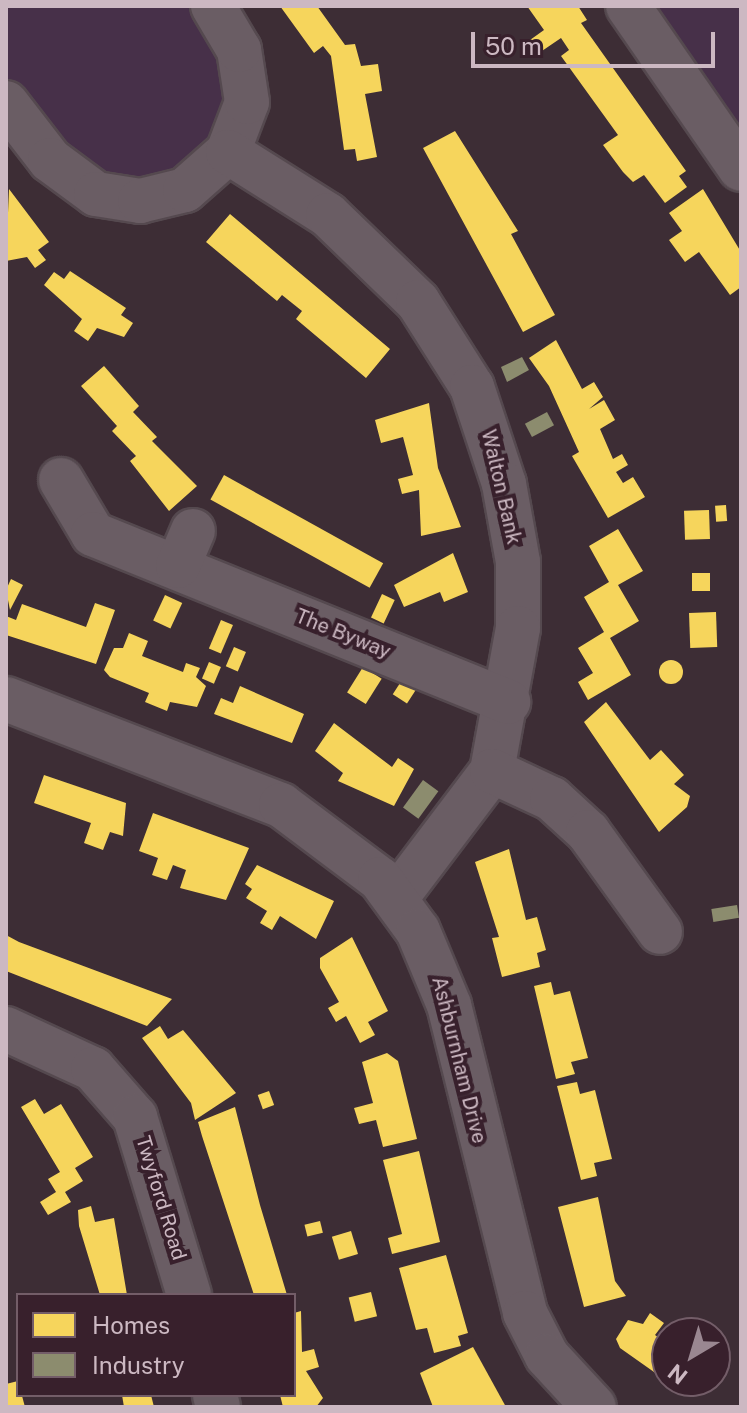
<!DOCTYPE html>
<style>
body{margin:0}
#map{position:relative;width:747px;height:1413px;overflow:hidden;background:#3d2d35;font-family:"Public Sans",sans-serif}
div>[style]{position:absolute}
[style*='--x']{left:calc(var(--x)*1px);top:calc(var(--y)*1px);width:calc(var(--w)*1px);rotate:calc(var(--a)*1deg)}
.green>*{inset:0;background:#473049}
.homes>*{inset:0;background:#f6d55c;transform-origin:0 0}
.round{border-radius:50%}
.industry>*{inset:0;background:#8c8c6e;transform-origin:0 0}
.roads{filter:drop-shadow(2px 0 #55494f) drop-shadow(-2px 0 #55494f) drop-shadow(0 2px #55494f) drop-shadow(0 -2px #55494f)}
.minor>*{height:44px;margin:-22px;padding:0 22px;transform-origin:22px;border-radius:22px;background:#6a5d64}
span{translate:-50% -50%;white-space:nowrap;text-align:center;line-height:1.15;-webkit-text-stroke:8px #38202c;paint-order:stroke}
.street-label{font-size:20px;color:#ccb8c2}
.frame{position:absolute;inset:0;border:8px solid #ccb8c2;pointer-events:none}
.legend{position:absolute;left:16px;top:1293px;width:280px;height:104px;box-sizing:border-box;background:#38202c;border:2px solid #735d68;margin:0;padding:10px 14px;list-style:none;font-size:24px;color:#ccb8c2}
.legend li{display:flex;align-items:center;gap:16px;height:40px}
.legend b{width:40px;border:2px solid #735d68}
.north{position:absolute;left:651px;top:1317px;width:80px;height:80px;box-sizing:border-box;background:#38202c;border:2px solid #735d68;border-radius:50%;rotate:218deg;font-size:22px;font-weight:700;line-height:32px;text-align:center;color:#ccb8c2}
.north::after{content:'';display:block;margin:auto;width:28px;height:36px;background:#9a8791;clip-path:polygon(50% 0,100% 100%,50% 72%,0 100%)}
.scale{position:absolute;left:471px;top:32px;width:244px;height:36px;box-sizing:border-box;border:4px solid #ccb8c2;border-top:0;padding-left:10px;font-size:24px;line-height:28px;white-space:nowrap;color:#ccb8c2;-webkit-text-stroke:6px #38202c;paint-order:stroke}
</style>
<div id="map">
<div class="green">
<i style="clip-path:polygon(6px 6px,198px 6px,233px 92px,198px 164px,127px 187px,48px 138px,6px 80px)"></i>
<i style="clip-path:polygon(642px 6px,741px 6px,741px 147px)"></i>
</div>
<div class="homes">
<i style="clip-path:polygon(280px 6px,317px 6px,345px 45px,355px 44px,361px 66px,378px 64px,382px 91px,365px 94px,377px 157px,357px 161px,355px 149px,344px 150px,331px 56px,323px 46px,314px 53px)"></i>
<i style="clip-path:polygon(527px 6px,578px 6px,587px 20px,581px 23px,686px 171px,679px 176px,687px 187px,665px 203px,644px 175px,633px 182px,623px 172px,603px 145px,618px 135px,561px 56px,569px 50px,561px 38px,539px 53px,530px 40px,544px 30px)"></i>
<i style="clip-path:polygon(455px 131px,518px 231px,511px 234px,555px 315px,523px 332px,423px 148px)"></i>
<i style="clip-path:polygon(9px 189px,49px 242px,38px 250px,46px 260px,35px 268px,27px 257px,6px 261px)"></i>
<i style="clip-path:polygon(703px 189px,741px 252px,741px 287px,730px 295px,699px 252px,685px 262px,669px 240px,682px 231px,669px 213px)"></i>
<i style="clip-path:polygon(230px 214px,390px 349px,366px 378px,296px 319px,302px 311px,282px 295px,277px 301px,206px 242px)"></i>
<i style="clip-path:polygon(70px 271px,126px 308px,121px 315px,133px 323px,124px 337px,97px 328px,88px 341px,74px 331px,82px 319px,44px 285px,54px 272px,64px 279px)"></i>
<i style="clip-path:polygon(556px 340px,582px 389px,594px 382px,603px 397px,589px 409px,604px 400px,615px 420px,600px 429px,613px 459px,622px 454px,628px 465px,616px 472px,623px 483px,633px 477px,645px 497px,608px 518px,572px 456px,579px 452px,549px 386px,529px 358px)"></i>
<i style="clip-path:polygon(104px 366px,139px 406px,133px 412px,157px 437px,152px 441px,197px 486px,169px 511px,130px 461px,136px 456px,112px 431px,117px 426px,81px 386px)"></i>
<i style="clip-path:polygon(429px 403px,438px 468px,461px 527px,421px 536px,419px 490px,402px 494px,398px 479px,413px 475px,403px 437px,381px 443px,375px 420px)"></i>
<i style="left:224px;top:475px;width:182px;height:28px;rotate:29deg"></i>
<i style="left:726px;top:505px;width:16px;height:11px;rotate:86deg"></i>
<i style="left:709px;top:510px;width:29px;height:25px;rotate:88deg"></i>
<i style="clip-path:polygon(618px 529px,643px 571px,618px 585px,639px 621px,610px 638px,631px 675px,588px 700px,578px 682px,593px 673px,578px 648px,604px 632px,584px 597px,609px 582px,589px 546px)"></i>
<i style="clip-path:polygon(453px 553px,468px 592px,444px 602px,440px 592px,404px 607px,394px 585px)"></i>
<i style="left:692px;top:573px;width:18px;height:18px"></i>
<i style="clip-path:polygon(11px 579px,23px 585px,10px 610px,6px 590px)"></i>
<i style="left:382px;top:594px;width:14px;height:26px;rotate:25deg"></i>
<i style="left:165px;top:595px;width:19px;height:28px;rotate:25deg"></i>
<i style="clip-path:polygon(95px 603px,115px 610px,96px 664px,6px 635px,6px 616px,16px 620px,22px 604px,86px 627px)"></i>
<i style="left:716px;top:612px;width:35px;height:27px;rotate:88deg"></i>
<i style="left:221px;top:620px;width:13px;height:31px;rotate:23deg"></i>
<i style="clip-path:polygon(129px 633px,148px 641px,142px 656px,183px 672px,186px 663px,200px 668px,196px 677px,206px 686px,197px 707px,170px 702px,167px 711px,145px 702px,149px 693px,110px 677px,104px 670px,114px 648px,123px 648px)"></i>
<i style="left:234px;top:647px;width:13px;height:21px;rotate:23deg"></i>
<i class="round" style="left:659px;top:660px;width:24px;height:24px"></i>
<i style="left:209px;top:662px;width:13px;height:18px;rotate:23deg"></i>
<i style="left:363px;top:667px;width:22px;height:30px;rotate:32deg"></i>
<i style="left:402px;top:680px;width:17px;height:17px;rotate:33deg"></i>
<i style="clip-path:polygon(240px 686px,304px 714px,292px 743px,214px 714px,221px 698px,233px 703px)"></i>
<i style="clip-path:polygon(606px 702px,650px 760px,661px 750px,684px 775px,674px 784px,690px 796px,687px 807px,659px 832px,584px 722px)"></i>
<i style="clip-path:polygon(334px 723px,392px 767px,398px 758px,414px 769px,394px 806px,338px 781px,343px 773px,315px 751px)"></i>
<i style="clip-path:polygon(44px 775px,126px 803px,123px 836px,110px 832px,103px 850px,84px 843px,91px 823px,34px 803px)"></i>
<i style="clip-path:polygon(153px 813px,249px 848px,226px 900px,180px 888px,186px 870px,173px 865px,167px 880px,152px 875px,158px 858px,139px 851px)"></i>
<i style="clip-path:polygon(509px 849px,526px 920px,537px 917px,546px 950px,537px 953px,540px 967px,502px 977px,492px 938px,499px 937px,475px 862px)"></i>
<i style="clip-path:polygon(257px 865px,334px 901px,316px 939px,280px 916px,272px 930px,260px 923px,267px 911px,246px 898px,252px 889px,245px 884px)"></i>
<i style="clip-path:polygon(6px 935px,19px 942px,172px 999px,147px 1026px,6px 971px)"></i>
<i style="clip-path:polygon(352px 937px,388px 1011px,368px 1022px,375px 1035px,360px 1043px,346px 1016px,336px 1022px,328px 1008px,339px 1002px,320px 968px,320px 958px)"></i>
<i style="clip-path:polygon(551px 982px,554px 995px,570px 991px,588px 1058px,571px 1062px,575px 1074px,556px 1079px,534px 986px)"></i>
<i style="clip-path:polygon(160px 1026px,168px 1039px,183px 1030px,236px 1093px,195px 1120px,191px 1103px,142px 1038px)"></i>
<i style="clip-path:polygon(387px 1053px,398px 1061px,417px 1139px,383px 1147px,376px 1120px,359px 1124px,354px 1108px,373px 1103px,362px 1062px)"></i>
<i style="clip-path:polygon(577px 1082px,580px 1094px,595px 1090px,612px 1159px,594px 1163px,597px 1176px,581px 1180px,557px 1086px)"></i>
<i style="left:269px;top:1091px;width:15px;height:12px;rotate:70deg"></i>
<i style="clip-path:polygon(35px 1099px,44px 1114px,61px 1104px,93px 1157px,75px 1168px,83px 1181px,65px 1192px,71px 1202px,48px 1215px,40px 1202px,56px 1192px,48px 1179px,60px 1172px,21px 1107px)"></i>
<i style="clip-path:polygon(235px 1107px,260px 1205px,287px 1295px,254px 1295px,202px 1136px,198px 1122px)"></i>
<i style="clip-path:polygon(419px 1151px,440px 1242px,392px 1254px,388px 1238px,402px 1234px,383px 1160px)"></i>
<i style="clip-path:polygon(598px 1197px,615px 1281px,626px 1296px,584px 1307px,558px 1207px)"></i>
<i style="clip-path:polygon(91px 1206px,95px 1222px,114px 1218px,127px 1295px,100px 1295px,79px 1226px,78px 1210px)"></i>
<i style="left:320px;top:1221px;width:12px;height:16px;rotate:76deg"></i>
<i style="left:351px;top:1231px;width:24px;height:20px;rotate:73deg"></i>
<i style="clip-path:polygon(446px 1255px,468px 1333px,458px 1336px,461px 1346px,434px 1353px,427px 1328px,416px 1330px,399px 1268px)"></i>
<i style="left:371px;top:1292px;width:25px;height:23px;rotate:76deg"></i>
<i style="clip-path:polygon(301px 1311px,302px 1352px,314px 1349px,319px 1367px,306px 1371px,323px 1398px,316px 1407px,283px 1407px,280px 1395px,294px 1395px,294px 1313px)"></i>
<i style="clip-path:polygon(650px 1313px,664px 1323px,655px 1335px,667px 1344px,667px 1381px,699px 1381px,688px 1396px,620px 1348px,616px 1339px,628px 1320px,643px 1324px)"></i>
<i style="clip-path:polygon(473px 1347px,506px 1407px,433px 1407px,420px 1373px)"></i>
<i style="clip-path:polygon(18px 1381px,25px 1407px,6px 1407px,6px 1384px)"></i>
<i style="clip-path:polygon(122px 1395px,151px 1395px,154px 1407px,124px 1407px)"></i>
</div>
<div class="industry">
<i style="clip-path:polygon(522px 357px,529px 370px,507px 382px,501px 367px)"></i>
<i style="left:547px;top:412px;width:15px;height:25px;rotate:62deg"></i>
<i style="left:423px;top:780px;width:19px;height:34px;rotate:36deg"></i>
<i style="left:737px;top:905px;width:13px;height:26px;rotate:81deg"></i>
</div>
<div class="roads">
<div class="minor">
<i style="--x:628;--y:6;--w:198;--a:55.3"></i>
<i style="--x:6;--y:103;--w:72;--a:52.3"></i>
<i style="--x:50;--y:160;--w:57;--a:36.5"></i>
<i style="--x:96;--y:194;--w:45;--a:9"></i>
<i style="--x:140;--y:201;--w:46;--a:-13.7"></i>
<i style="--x:185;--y:190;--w:57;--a:-41.5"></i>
<i style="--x:228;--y:152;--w:53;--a:-69.2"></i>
<i style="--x:247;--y:102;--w:53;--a:-98.7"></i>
<i style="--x:239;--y:50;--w:51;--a:-120.6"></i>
<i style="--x:228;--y:152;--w:118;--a:32.2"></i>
<i style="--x:328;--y:215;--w:125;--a:44"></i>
<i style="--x:418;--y:302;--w:101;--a:57.6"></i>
<i style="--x:472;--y:387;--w:102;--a:71.7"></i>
<i style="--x:504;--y:484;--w:79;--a:79.8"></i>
<i style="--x:518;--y:562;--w:66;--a:90"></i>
<i style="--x:518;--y:628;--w:145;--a:100.3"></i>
<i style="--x:492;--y:771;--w:159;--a:127.1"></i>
<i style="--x:61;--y:480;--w:63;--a:59.3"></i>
<i style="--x:93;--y:534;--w:448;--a:22"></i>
<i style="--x:178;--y:566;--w:38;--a:-67"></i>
<i style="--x:6;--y:699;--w:295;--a:21.1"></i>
<i style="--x:281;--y:805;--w:124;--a:36.8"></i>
<i style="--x:380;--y:879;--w:64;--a:53.8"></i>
<i style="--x:418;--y:931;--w:80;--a:67.3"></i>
<i style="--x:449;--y:1005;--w:317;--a:76.1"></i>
<i style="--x:525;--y:1313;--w:48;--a:62.9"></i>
<i style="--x:547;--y:1356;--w:69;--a:47.3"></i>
<i style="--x:492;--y:771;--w:66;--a:25"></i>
<i style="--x:552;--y:799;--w:49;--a:42.5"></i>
<i style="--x:588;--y:832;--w:123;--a:54.2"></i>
<i style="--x:6;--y:1029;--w:96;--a:24.7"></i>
<i style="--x:93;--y:1069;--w:64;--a:48.8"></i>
<i style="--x:135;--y:1117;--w:186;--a:73.1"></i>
<i style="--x:215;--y:1395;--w:12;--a:76"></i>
</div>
</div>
<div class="street-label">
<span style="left:501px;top:487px;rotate:77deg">Walton Bank</span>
<span style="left:343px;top:634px;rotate:22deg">The Byway</span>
<span style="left:459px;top:1060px;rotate:76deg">Ashburnham Drive</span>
<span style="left:161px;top:1198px;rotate:73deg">Twyford Road</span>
</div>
<div class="frame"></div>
<ul class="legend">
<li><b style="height:22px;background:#f6d55c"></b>Homes</li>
<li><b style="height:22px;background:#8c8c6e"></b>Industry</li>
</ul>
<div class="north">N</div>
<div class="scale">50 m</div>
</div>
